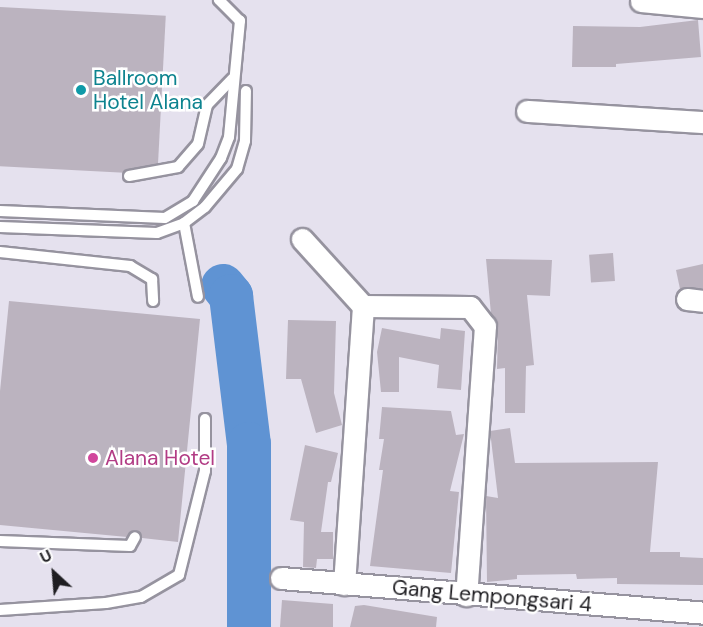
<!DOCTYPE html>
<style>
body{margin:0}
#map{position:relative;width:703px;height:627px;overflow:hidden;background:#e5e1ee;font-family:"DM Sans",sans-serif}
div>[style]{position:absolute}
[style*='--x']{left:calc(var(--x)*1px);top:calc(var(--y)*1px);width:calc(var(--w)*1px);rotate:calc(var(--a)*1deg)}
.river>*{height:44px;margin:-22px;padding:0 22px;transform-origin:22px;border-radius:22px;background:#5f93d3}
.building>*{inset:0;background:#bbb3bf;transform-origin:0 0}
.roads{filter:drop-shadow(2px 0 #96939f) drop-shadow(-2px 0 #96939f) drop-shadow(0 2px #96939f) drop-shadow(0 -2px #96939f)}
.lane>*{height:10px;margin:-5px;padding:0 5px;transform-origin:5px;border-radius:5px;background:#fff}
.street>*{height:21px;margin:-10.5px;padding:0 10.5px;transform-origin:10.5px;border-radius:10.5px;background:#fff}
.dots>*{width:16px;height:16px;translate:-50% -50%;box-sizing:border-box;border:3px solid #fff;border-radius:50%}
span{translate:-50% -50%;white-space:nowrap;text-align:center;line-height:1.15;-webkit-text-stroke:5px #fff;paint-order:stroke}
.culture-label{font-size:21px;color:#0d838f}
.left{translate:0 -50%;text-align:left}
.hotel-label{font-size:21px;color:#b23c85}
.street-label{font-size:21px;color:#1f1e22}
.north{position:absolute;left:24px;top:543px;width:60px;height:60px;-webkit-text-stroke:4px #fff;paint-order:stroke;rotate:334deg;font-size:16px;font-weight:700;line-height:24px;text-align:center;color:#1f1e22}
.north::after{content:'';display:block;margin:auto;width:21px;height:27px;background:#1f1e22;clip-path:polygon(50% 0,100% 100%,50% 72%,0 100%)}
</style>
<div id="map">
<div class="river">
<i style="--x:223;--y:286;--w:13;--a:51"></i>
<i style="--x:231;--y:296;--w:149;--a:83.1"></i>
<i style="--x:249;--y:444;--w:183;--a:90"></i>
</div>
<div class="building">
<i style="left:0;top:7px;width:166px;height:159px;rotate:3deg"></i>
<i style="clip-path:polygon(698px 20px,701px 57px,616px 64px,616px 67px,572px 67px,573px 26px,640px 27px)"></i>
<i style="left:613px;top:253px;width:28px;height:24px;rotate:86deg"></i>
<i style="clip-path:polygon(486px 259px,552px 260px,550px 296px,527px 295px,534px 365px,526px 366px,525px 413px,505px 413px,505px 368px,497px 369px,498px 327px,491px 314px)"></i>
<i style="clip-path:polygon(703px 264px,703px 288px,680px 289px,676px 270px)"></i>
<i style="clip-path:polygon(9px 301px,200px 319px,178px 542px,142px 538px,135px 530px,127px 537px,0 525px,0 391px)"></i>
<i style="clip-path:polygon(288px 320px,336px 321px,334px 393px,342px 425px,316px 433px,301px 379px,286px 379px)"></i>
<i style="clip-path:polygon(382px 328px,440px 339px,441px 328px,465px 331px,461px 390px,437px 388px,439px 365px,399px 357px,399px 392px,381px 392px,377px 352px)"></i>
<i style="clip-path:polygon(382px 407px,451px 411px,456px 435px,464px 434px,450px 491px,459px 492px,451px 573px,370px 566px,383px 470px,379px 470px,384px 439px,379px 439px)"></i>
<i style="clip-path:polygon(510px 428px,515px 463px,658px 462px,650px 552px,680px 552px,680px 557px,703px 558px,703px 585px,617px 584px,617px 578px,577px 579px,576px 574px,517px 575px,517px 579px,487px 582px,486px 496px,498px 498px,490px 431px)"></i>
<i style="clip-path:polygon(305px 445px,338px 453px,331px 482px,328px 482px,321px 532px,333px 532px,333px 559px,317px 559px,316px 568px,303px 567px,304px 522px,290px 520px)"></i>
<i style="clip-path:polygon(282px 600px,333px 604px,333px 627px,280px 627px)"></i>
<i style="clip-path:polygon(364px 605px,437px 617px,436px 627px,350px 627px,355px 606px)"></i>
</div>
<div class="roads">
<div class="lane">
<i style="--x:129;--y:176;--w:50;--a:-10.4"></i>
<i style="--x:178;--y:167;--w:30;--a:-49"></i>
<i style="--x:198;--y:144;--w:40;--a:-77"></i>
<i style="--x:207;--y:105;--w:37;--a:-46"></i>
<i style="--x:0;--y:211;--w:165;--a:2.4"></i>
<i style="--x:165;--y:218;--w:33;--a:-31"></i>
<i style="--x:193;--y:201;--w:51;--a:-56.9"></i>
<i style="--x:221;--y:158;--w:22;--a:-69"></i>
<i style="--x:229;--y:137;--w:117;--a:-84.6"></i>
<i style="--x:240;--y:21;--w:30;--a:-135"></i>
<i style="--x:184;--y:223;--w:75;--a:79.3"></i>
<i style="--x:0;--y:227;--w:157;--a:2.2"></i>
<i style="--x:157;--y:233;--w:29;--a:-20"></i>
<i style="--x:184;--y:223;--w:26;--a:-37"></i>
<i style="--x:205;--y:207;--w:50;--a:-49.9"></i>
<i style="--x:237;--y:169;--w:29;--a:-74"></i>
<i style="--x:245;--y:141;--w:50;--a:-88.9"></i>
<i style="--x:0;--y:252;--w:131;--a:6.1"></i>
<i style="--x:130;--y:266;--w:26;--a:31"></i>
<i style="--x:152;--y:279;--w:22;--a:87"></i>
<i style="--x:0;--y:541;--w:130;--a:2.2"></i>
<i style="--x:130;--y:546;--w:10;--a:-61"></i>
<i style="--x:0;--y:610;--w:106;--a:-3.8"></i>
<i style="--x:106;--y:603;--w:36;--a:-10"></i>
<i style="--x:141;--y:597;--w:44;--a:-30.1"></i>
<i style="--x:179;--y:575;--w:107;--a:-76"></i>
<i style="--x:205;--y:471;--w:52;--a:-90"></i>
</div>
<div class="street">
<i style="--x:641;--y:1;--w:62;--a:5.5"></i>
<i style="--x:527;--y:111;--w:176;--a:3.6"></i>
<i style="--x:302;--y:239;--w:91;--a:47.7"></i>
<i style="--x:363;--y:306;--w:279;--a:93.9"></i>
<i style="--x:687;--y:299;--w:16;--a:7"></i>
<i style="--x:363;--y:306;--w:107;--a:0.5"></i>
<i style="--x:470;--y:307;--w:24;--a:52"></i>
<i style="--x:485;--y:326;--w:270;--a:94"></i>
<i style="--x:281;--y:578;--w:423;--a:4.7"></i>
</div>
</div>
<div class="dots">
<i style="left:81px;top:90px;background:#0f9aa8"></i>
<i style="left:93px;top:458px;background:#d1479c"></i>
</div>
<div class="culture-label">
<span class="left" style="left:93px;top:90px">Ballroom<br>Hotel Alana</span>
</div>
<div class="hotel-label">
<span class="left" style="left:105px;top:458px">Alana Hotel</span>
</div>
<div class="street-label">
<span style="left:492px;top:596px;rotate:5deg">Gang Lempongsari 4</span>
</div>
<div class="north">U</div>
</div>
